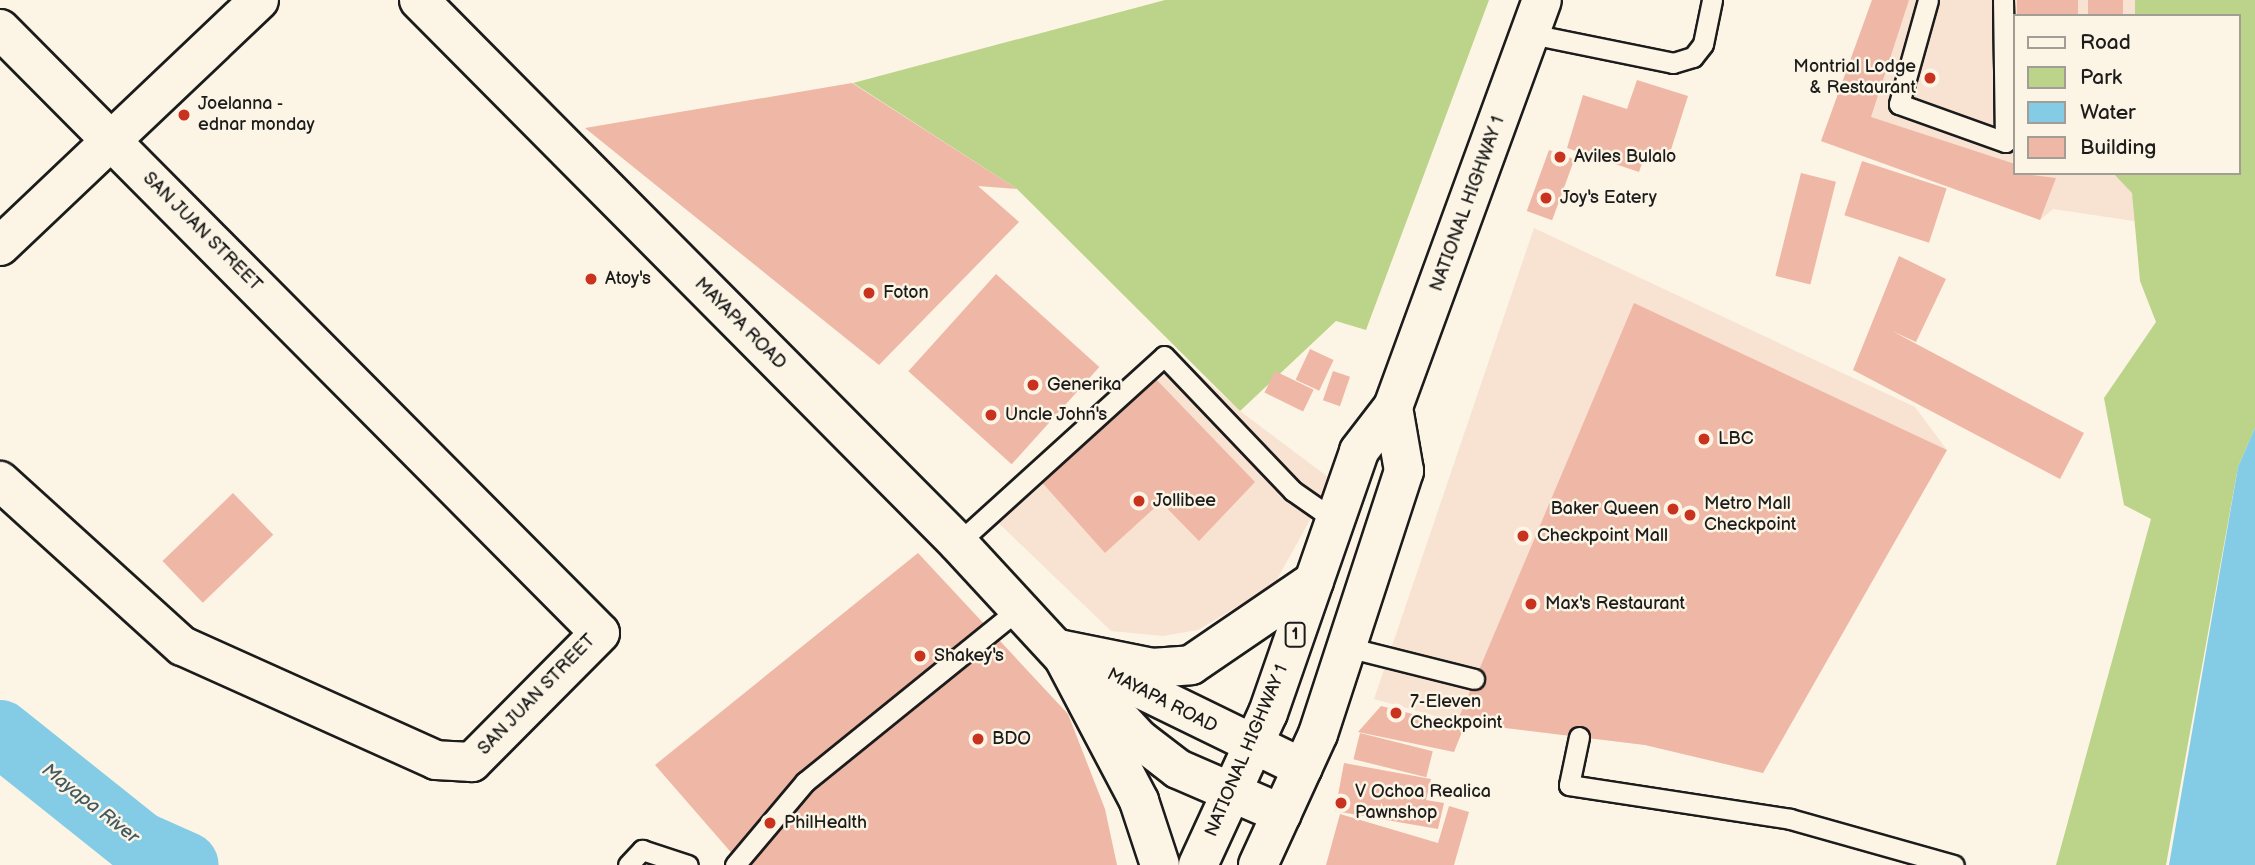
<!DOCTYPE html>
<style>
body{margin:0}
#map{position:relative;width:2255px;height:865px;overflow:hidden;background:#fcf5e5;font-family:"Balsamiq Sans",sans-serif}
div>[style]{position:absolute}
[style*='--x']{left:calc(var(--x)*1px);top:calc(var(--y)*1px);width:calc(var(--w)*1px);rotate:calc(var(--a)*1deg)}
.built>*{inset:0;background:#f8e2d2}
.green>*{inset:0;background:#bcd38a}
.water>*{inset:0;background:#84cbe6}
.river>*{height:66px;margin:-33px;padding:0 33px;transform-origin:33px;border-radius:33px;background:#84cbe6}
.building>*{inset:0;background:#efb7a6;transform-origin:0 0}
.roads{filter:drop-shadow(2px 0 #1c1c1c) drop-shadow(-2px 0 #1c1c1c) drop-shadow(0 2px #1c1c1c) drop-shadow(0 -2px #1c1c1c)}
.lane>*{height:19px;margin:-9.5px;padding:0 9.5px;transform-origin:9.5px;border-radius:9.5px;background:#fcf5e5}
.street>*{height:38px;margin:-19px;padding:0 19px;transform-origin:19px;border-radius:19px;background:#fcf5e5}
.secondary>*{height:38px;margin:-19px;padding:0 19px;transform-origin:19px;border-radius:19px;background:#fcf5e5}
.highway>*{height:38px;margin:-19px;padding:0 19px;transform-origin:19px;border-radius:19px;background:#fcf5e5}
.dots>*{width:19px;height:19px;translate:-50% -50%;box-sizing:border-box;border:4px solid #fcf5e5;border-radius:50%}
span{translate:-50% -50%;white-space:nowrap;text-align:center;line-height:1.15;-webkit-text-stroke:5px #fcf5e5;paint-order:stroke}
.shield-label span{padding:2px 5px;background:#fcf5e5;border:2px solid;border-radius:5px;-webkit-text-stroke-width:0}
.shield-label{font-size:16px;color:#1c1c1c;font-weight:700}
.poi-label{font-size:18px;color:#1c1c1c}
.right{translate:-100% -50%;text-align:right}
.left{translate:0 -50%;text-align:left}
.street-label{font-size:18px;color:#1c1c1c}
.water-label{font-size:19px;color:#405963;font-style:italic}
.legend{position:absolute;left:2013px;top:14px;width:228px;height:161px;box-sizing:border-box;background:#fcf5e5;border:2px solid #a29e95;margin:0;padding:9px 12px;list-style:none;font-size:21px;color:#1c1c1c}
.legend li{display:flex;align-items:center;gap:14px;height:35px}
.legend b{width:35px;border:2px solid #a29e95}
</style>
<div id="map">
<div class="built">
<i style="clip-path:polygon(1872px 0,2173px 0,2177px 16px,2015px 16px,2015px 173px,2209px 173px,2221px 234px,2053px 209px,2040px 220px,1821px 141px)"></i>
<i style="clip-path:polygon(1534px 228px,1915px 407px,1947px 450px,1763px 773px,1645px 745px,1457px 722px,1374px 699px)"></i>
<i style="clip-path:polygon(1180px 357px,1240px 411px,1332px 480px,1274px 585px,1198px 630px,1163px 636px,1111px 631px,985px 510px)"></i>
</div>
<div class="green">
<i style="clip-path:polygon(1165px 0,1489px 0,1366px 330px,1336px 321px,1240px 411px,1017px 189px,853px 83px)"></i>
<i style="clip-path:polygon(2135px 0,2255px 0,2255px 428px,2238px 467px,2166px 865px,2056px 865px,2151px 519px,2124px 505px,2104px 398px,2156px 322px,2140px 281px,2132px 193px,2113px 173px,2239px 173px,2239px 16px,2135px 16px)"></i>
</div>
<div class="water">
<i style="clip-path:polygon(2255px 428px,2255px 865px,2169px 865px,2238px 467px)"></i>
</div>
<div class="river">
<i style="--x:0;--y:733;--w:178;--a:38.6"></i>
<i style="--x:139;--y:844;--w:51;--a:24.1"></i>
</div>
<div class="building">
<i style="clip-path:polygon(1872px 0,1909px 0,1871px 117px,2015px 164px,2015px 173px,2056px 178px,2040px 220px,1821px 141px)"></i>
<i style="left:2017px;top:0;width:61px;height:16px"></i>
<i style="left:2088px;top:0;width:35px;height:16px"></i>
<i style="clip-path:polygon(1637px 80px,1688px 96px,1669px 156px,1647px 149px,1639px 172px,1567px 148px,1583px 95px,1627px 109px)"></i>
<i style="clip-path:polygon(852px 83px,1017px 189px,978px 186px,1019px 222px,879px 365px,585px 128px)"></i>
<i style="left:1549px;top:150px;width:27px;height:65px;rotate:20deg"></i>
<i style="left:1862px;top:161px;width:89px;height:57px;rotate:18deg"></i>
<i style="left:1801px;top:173px;width:36px;height:106px;rotate:14deg"></i>
<i style="clip-path:polygon(1899px 256px,1946px 279px,1916px 342px,1892px 331px,2084px 433px,2060px 479px,1853px 370px)"></i>
<i style="left:996px;top:274px;width:139px;height:131px;rotate:42deg"></i>
<i style="clip-path:polygon(1634px 303px,1947px 450px,1763px 773px,1645px 745px,1457px 722px)"></i>
<i style="left:1310px;top:349px;width:26px;height:34px;rotate:25deg"></i>
<i style="left:1275px;top:371px;width:43px;height:24px;rotate:26deg"></i>
<i style="left:1333px;top:371px;width:18px;height:31px;rotate:19deg"></i>
<i style="clip-path:polygon(1152px 375px,1255px 482px,1199px 541px,1161px 502px,1105px 553px,1030px 469px)"></i>
<i style="left:233px;top:493px;width:58px;height:98px;rotate:46deg"></i>
<i style="clip-path:polygon(918px 553px,1068px 714px,1105px 809px,1117px 865px,742px 865px,655px 765px)"></i>
<i style="clip-path:polygon(1381px 706px,1464px 727px,1454px 752px,1358px 732px)"></i>
<i style="left:1360px;top:733px;width:75px;height:27px;rotate:14deg"></i>
<i style="clip-path:polygon(1344px 763px,1431px 779px,1426px 800px,1444px 803px,1438px 829px,1335px 811px)"></i>
<i style="clip-path:polygon(1449px 806px,1469px 812px,1454px 865px,1326px 865px,1340px 814px,1438px 843px)"></i>
</div>
<div class="roads">
<div class="lane">
<i style="--x:1928;--y:0;--w:108;--a:105.6"></i>
<i style="--x:1899;--y:104;--w:113;--a:19.7"></i>
<i style="--x:2005;--y:142;--w:142;--a:-90.8"></i>
<i style="--x:1531;--y:34;--w:145;--a:11.5"></i>
<i style="--x:1673;--y:63;--w:21;--a:-17"></i>
<i style="--x:1693;--y:57;--w:16;--a:-52"></i>
<i style="--x:1703;--y:44;--w:45;--a:-78.4"></i>
<i style="--x:958;--y:543;--w:278;--a:-42.2"></i>
<i style="--x:1164;--y:356;--w:187;--a:46.3"></i>
<i style="--x:1293;--y:491;--w:52;--a:34.9"></i>
<i style="--x:1347;--y:647;--w:131;--a:14.1"></i>
<i style="--x:1579;--y:737;--w:49;--a:101.8"></i>
<i style="--x:1569;--y:785;--w:224;--a:8.7"></i>
<i style="--x:1790;--y:819;--w:170;--a:15.7"></i>
<i style="--x:628;--y:865;--w:21;--a:-47"></i>
<i style="--x:642;--y:850;--w:48;--a:18.1"></i>
<i style="--x:735;--y:865;--w:109;--a:-49.9"></i>
<i style="--x:805;--y:782;--w:277;--a:-39"></i>
</div>
<div class="street">
<i style="--x:0;--y:29;--w:851;--a:45.19"></i>
<i style="--x:600;--y:633;--w:182;--a:134.8"></i>
<i style="--x:472;--y:762;--w:36;--a:-177"></i>
<i style="--x:436;--y:760;--w:278;--a:-155.8"></i>
<i style="--x:182;--y:646;--w:246;--a:-137.8"></i>
<i style="--x:0;--y:246;--w:357;--a:-43.5"></i>
</div>
<div class="secondary">
<i style="--x:419;--y:0;--w:765;--a:45.21"></i>
<i style="--x:958;--y:543;--w:267;--a:47.3"></i>
<i style="--x:1139;--y:739;--w:49;--a:37.6"></i>
<i style="--x:1178;--y:769;--w:113;--a:23.4"></i>
<i style="--x:1077;--y:658;--w:251;--a:26"></i>
</div>
<div class="highway">
<i style="--x:1059;--y:649;--w:95;--a:11.5"></i>
<i style="--x:1152;--y:668;--w:39;--a:-4"></i>
<i style="--x:1191;--y:665;--w:149;--a:-34.3"></i>
<i style="--x:1059;--y:649;--w:172;--a:62.2"></i>
<i style="--x:1139;--y:801;--w:67;--a:71.8"></i>
<i style="--x:1198;--y:865;--w:167;--a:-65.3"></i>
<i style="--x:1268;--y:713;--w:277;--a:-70.8"></i>
<i style="--x:1359;--y:451;--w:56;--a:-52.3"></i>
<i style="--x:1393;--y:407;--w:433;--a:-69.9"></i>
<i style="--x:1258;--y:865;--w:144;--a:-65.4"></i>
<i style="--x:1318;--y:734;--w:277;--a:-71.9"></i>
<i style="--x:1404;--y:471;--w:65;--a:-99.8"></i>
</div>
</div>
<div class="dots">
<i style="left:1930px;top:78px;background:#c8321e"></i>
<i style="left:184px;top:115px;background:#c8321e"></i>
<i style="left:1560px;top:157px;background:#c8321e"></i>
<i style="left:1546px;top:198px;background:#c8321e"></i>
<i style="left:591px;top:279px;background:#c8321e"></i>
<i style="left:869px;top:293px;background:#c8321e"></i>
<i style="left:1033px;top:385px;background:#c8321e"></i>
<i style="left:991px;top:415px;background:#c8321e"></i>
<i style="left:1704px;top:439px;background:#c8321e"></i>
<i style="left:1139px;top:501px;background:#c8321e"></i>
<i style="left:1673px;top:509px;background:#c8321e"></i>
<i style="left:1690px;top:515px;background:#c8321e"></i>
<i style="left:1523px;top:536px;background:#c8321e"></i>
<i style="left:1531px;top:604px;background:#c8321e"></i>
<i style="left:920px;top:656px;background:#c8321e"></i>
<i style="left:1396px;top:713px;background:#c8321e"></i>
<i style="left:978px;top:739px;background:#c8321e"></i>
<i style="left:1341px;top:803px;background:#c8321e"></i>
<i style="left:770px;top:823px;background:#c8321e"></i>
</div>
<div class="shield-label">
<span style="left:1295px;top:635px">1</span>
</div>
<div class="poi-label">
<span class="right" style="left:1916px;top:78px">Montrial Lodge<br>&amp; Restaurant</span>
<span class="left" style="left:198px;top:115px">Joelanna -<br>ednar monday</span>
<span class="left" style="left:1574px;top:157px">Aviles Bulalo</span>
<span class="left" style="left:1560px;top:198px">Joy's Eatery</span>
<span class="left" style="left:605px;top:279px">Atoy's</span>
<span class="left" style="left:883px;top:293px">Foton</span>
<span class="left" style="left:1047px;top:385px">Generika</span>
<span class="left" style="left:1005px;top:415px">Uncle John's</span>
<span class="left" style="left:1718px;top:439px">LBC</span>
<span class="left" style="left:1153px;top:501px">Jollibee</span>
<span class="left" style="left:1704px;top:515px">Metro Mall<br>Checkpoint</span>
<span class="right" style="left:1659px;top:509px">Baker Queen</span>
<span class="left" style="left:1537px;top:536px">Checkpoint Mall</span>
<span class="left" style="left:1545px;top:604px">Max's Restaurant</span>
<span class="left" style="left:934px;top:656px">Shakey's</span>
<span class="left" style="left:1410px;top:713px">7-Eleven<br>Checkpoint</span>
<span class="left" style="left:992px;top:739px">BDO</span>
<span class="left" style="left:1355px;top:803px">V Ochoa Realica<br>Pawnshop</span>
<span class="left" style="left:784px;top:823px">PhilHealth</span>
</div>
<div class="street-label">
<span style="left:1468px;top:204px;rotate:-70deg">NATIONAL HIGHWAY 1</span>
<span style="left:202px;top:232px;rotate:45deg">SAN JUAN STREET</span>
<span style="left:740px;top:324px;rotate:45deg">MAYAPA ROAD</span>
<span style="left:537px;top:695px;rotate:-46deg">SAN JUAN STREET</span>
<span style="left:1162px;top:701px;rotate:27deg">MAYAPA ROAD</span>
<span style="left:1247px;top:751px;rotate:-67deg">NATIONAL HIGHWAY 1</span>
</div>
<div class="water-label">
<span style="left:90px;top:804px;rotate:38deg">Mayapa River</span>
</div>
<ul class="legend">
<li><b style="height:9px;background:#fcf5e5"></b>Road</li>
<li><b style="height:19px;background:#bcd38a"></b>Park</li>
<li><b style="height:19px;background:#84cbe6"></b>Water</li>
<li><b style="height:19px;background:#efb7a6"></b>Building</li>
</ul>
</div>
